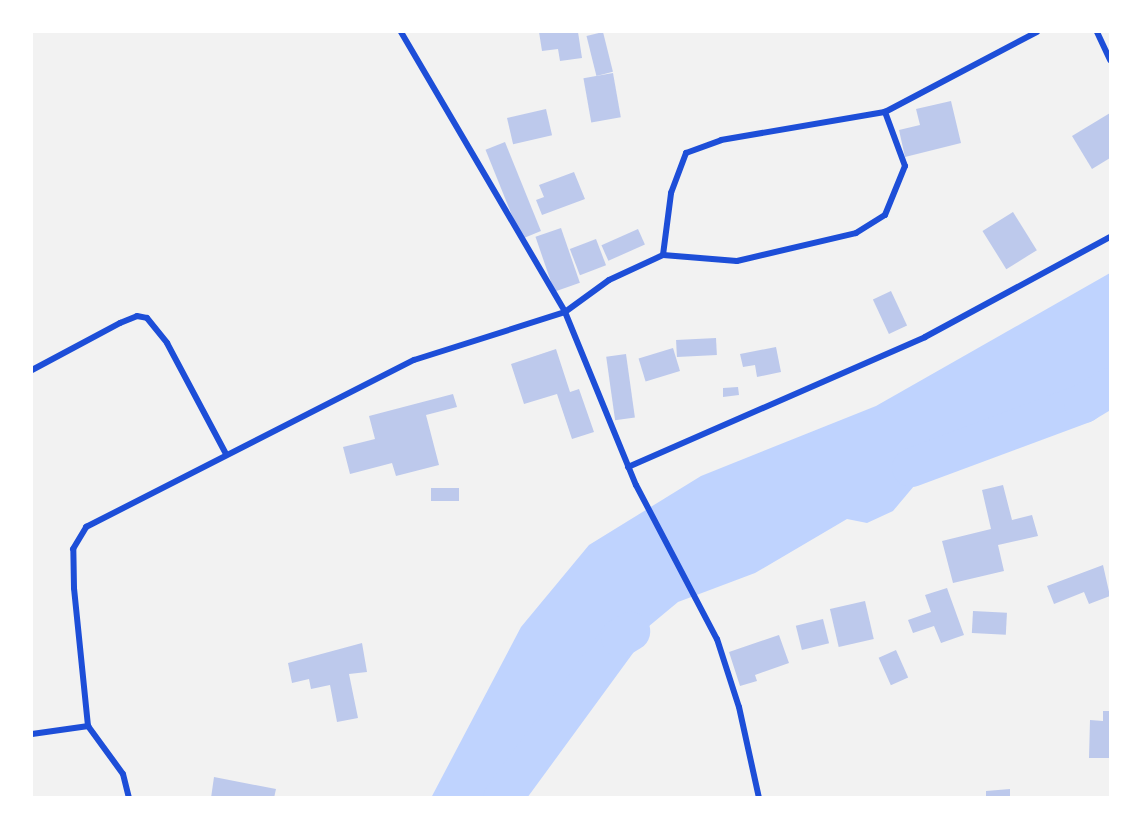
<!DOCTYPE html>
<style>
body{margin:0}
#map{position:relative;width:1142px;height:829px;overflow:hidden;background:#f2f2f2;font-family:"Public Sans",sans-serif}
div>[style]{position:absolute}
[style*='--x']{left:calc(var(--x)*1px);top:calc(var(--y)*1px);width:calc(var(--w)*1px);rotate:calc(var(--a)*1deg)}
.water>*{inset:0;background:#bfd3fe}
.river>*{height:39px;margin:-19.5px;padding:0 19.5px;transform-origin:19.5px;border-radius:19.5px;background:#bfd3fe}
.building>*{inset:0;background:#bdc9ec;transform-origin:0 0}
.minor>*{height:6px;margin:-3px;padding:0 3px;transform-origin:3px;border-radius:3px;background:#1d4ed8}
span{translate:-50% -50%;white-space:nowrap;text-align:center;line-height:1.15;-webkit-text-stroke:6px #fff;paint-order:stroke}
.frame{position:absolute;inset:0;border:33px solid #fff;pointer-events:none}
</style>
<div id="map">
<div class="water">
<i style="clip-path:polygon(1110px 273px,1110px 387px,961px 448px,914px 486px,893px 511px,867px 523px,847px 519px,755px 573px,678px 602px,595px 671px,502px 797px,431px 798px,521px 627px,589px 545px,701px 476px,876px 406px)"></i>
</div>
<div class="river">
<i style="--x:911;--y:467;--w:184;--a:-20.4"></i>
<i style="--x:1083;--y:403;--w:31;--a:-31"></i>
<i style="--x:502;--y:798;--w:200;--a:-53.8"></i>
<i style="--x:620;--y:637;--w:12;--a:-31"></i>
</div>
<div class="building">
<i style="clip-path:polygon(539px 32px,578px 32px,582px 58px,560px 61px,558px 49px,542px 51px)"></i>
<i style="left:603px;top:32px;width:41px;height:17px;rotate:76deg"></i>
<i style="left:613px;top:73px;width:45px;height:30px;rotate:80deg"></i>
<i style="clip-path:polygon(951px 101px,961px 143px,905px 157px,899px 130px,920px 125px,916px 109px)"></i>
<i style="left:546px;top:109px;width:27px;height:40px;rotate:77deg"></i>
<i style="clip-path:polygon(1110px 113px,1110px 158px,1092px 169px,1072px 136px)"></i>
<i style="left:505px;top:142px;width:96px;height:21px;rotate:68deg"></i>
<i style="clip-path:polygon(574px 172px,585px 199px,542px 215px,536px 200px,544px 197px,539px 185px)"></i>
<i style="left:1013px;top:212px;width:45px;height:36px;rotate:58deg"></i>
<i style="left:561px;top:228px;width:58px;height:27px;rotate:71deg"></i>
<i style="left:638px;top:229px;width:17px;height:40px;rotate:66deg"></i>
<i style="left:596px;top:239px;width:28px;height:28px;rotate:69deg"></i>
<i style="left:891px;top:291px;width:38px;height:20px;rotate:65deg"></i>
<i style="left:716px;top:338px;width:17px;height:40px;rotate:87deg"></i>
<i style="clip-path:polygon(776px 347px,781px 372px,757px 377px,755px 365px,743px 367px,740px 354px)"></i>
<i style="left:673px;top:348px;width:24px;height:36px;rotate:73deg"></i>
<i style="clip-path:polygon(556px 349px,570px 392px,579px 389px,594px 432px,572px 439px,557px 394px,524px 404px,511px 364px)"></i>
<i style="left:626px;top:354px;width:64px;height:20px;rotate:82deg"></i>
<i style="clip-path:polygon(738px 387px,739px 395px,723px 397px,723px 388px)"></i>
<i style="clip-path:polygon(453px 394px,457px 407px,426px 415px,439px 465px,396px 476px,392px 463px,350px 474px,343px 447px,375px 439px,369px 416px)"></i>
<i style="clip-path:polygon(1003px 485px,1012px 520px,1032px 515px,1038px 536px,998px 545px,1004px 571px,953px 583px,942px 541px,991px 529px,982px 490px)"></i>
<i style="left:431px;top:488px;width:28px;height:13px"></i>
<i style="clip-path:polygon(1103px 565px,1110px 596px,1089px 604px,1084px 592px,1054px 604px,1047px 586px)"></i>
<i style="clip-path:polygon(947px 588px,964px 635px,941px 643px,934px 626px,913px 633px,908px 620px,931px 612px,925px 595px)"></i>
<i style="left:865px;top:601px;width:39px;height:36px;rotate:77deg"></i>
<i style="left:973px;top:611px;width:34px;height:22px;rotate:3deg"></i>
<i style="left:823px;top:619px;width:25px;height:28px;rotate:76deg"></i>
<i style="clip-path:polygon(779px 635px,789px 663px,755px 675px,757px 681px,740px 686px,729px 652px)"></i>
<i style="clip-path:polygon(362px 643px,367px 672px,349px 674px,358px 718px,337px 722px,330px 685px,311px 689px,309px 679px,292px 683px,288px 663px)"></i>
<i style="left:896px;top:650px;width:30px;height:19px;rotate:66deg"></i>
<i style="clip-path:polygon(1103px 711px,1110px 711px,1110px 758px,1089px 758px,1090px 720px,1103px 721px)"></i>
<i style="clip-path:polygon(214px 777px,276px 789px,274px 798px,211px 798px)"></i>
<i style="clip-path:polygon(1010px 789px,1010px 798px,986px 798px,986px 791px)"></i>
</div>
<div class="minor">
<i style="--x:401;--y:32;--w:324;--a:59.6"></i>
<i style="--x:565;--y:312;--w:187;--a:67.7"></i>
<i style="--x:636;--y:485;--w:174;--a:62.3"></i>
<i style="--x:717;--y:639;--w:71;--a:72.1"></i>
<i style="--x:739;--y:707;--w:93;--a:77.6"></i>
<i style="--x:1097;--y:32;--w:31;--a:65"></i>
<i style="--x:663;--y:255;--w:63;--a:-82.6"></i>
<i style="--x:671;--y:193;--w:43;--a:-69.4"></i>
<i style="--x:686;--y:153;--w:37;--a:-20"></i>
<i style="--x:721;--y:140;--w:166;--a:-9.7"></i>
<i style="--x:32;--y:370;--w:100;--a:-28.1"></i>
<i style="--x:120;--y:323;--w:18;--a:-22"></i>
<i style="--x:137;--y:316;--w:10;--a:11"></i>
<i style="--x:147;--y:318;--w:32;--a:51"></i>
<i style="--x:167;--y:343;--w:126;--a:62"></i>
<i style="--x:628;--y:467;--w:324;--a:-23.6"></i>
<i style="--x:925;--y:337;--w:210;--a:-28.4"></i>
<i style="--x:88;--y:726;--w:59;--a:53.9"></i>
<i style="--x:123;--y:774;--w:25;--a:76"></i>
<i style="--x:32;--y:734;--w:57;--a:-8.1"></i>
<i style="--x:88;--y:726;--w:139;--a:-95.8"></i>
<i style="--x:74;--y:588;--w:39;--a:-91"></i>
<i style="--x:73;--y:549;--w:26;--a:-59"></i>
<i style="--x:86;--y:527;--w:368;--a:-27"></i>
<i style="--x:414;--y:360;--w:158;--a:-17.6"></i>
<i style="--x:565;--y:312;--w:54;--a:-36"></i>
<i style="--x:609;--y:280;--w:60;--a:-24.8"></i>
<i style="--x:663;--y:255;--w:74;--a:4.6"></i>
<i style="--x:737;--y:261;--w:122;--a:-13.2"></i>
<i style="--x:856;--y:233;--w:34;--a:-32"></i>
<i style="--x:885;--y:215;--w:53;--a:-67.8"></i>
<i style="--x:905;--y:166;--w:58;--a:-110.3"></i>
<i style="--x:885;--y:112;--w:172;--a:-27.8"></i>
</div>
<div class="frame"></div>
</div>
